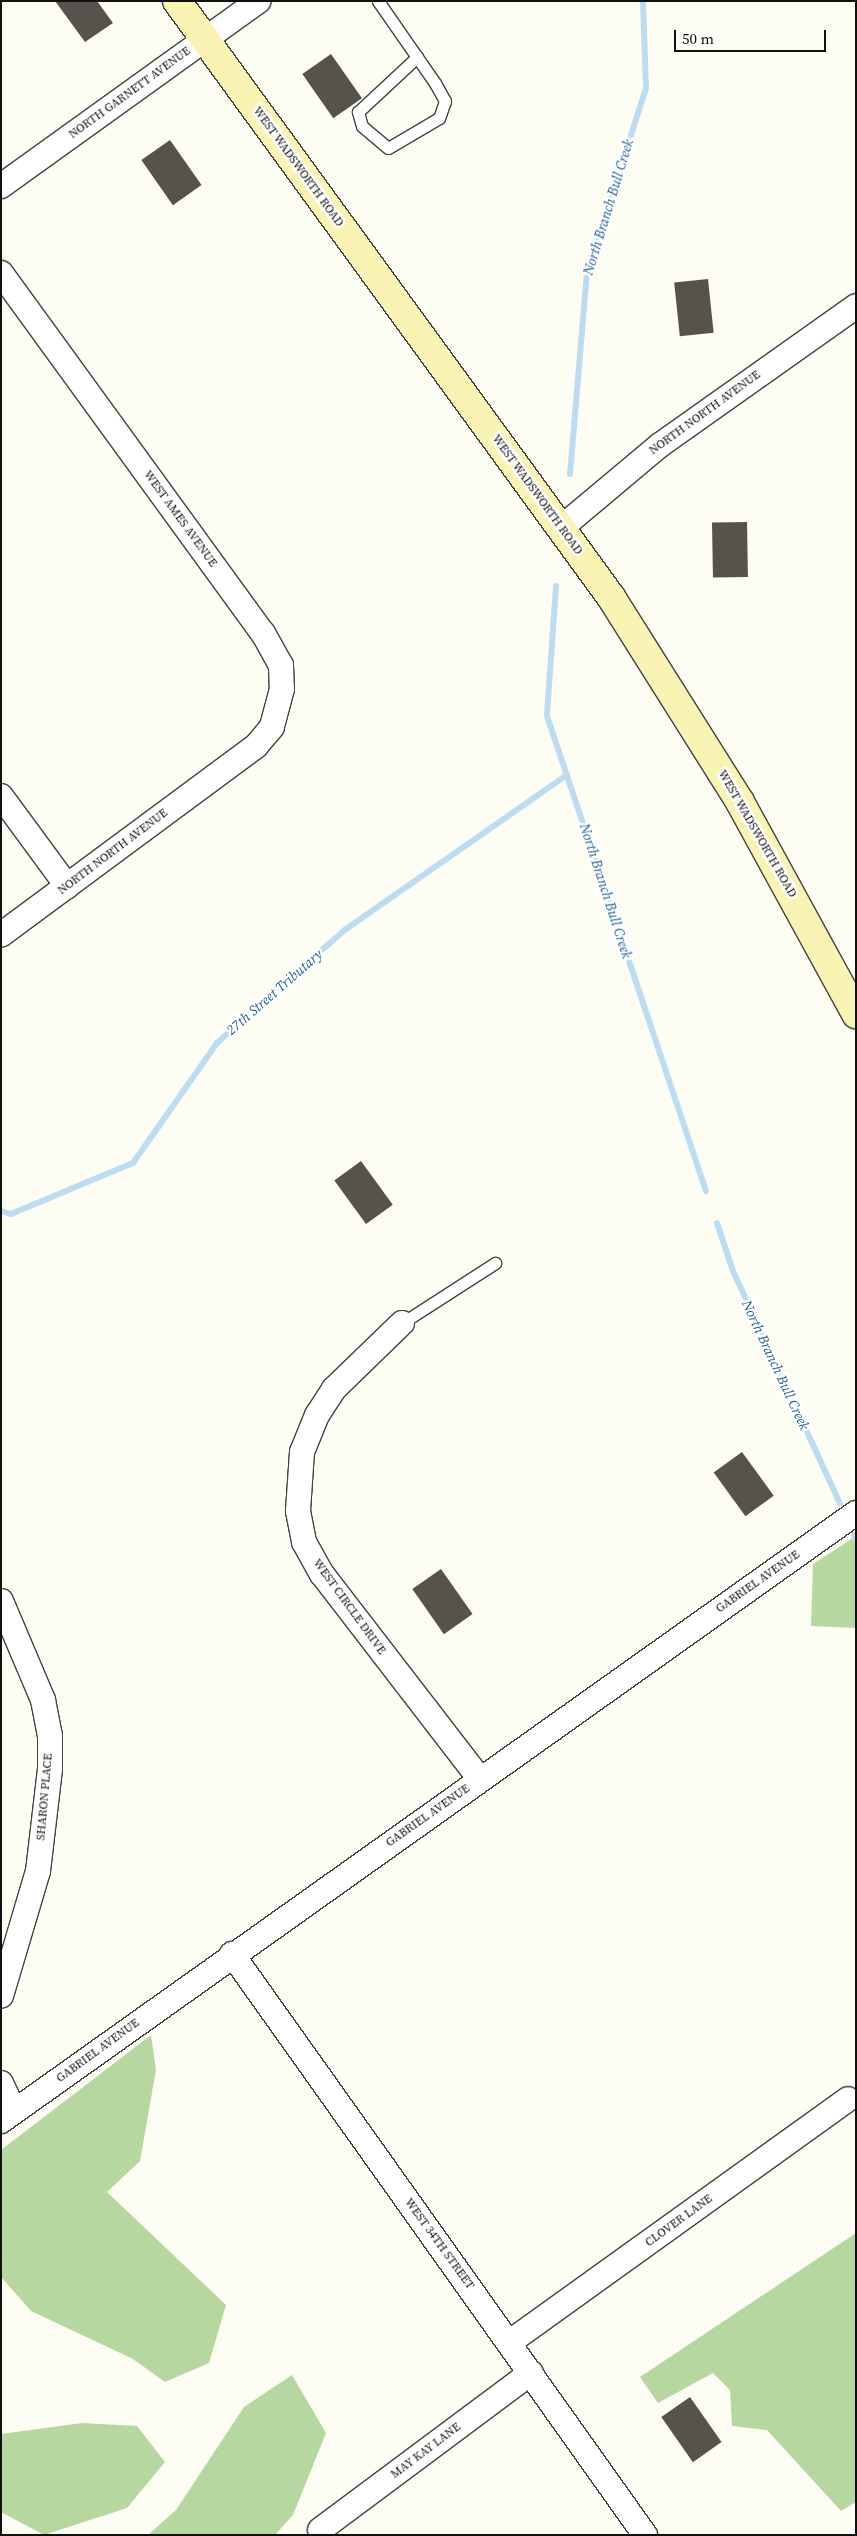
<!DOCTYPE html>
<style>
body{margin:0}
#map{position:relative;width:857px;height:2536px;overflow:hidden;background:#fefdf4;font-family:"Source Serif 4",serif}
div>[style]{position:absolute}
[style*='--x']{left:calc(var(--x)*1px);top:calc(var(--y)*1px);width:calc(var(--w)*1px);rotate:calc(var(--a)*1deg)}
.forest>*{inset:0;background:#b6d79f}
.stream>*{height:6px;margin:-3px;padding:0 3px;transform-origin:3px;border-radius:3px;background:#bcdcf2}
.building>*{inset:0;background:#58524d;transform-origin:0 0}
.roads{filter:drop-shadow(1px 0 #434343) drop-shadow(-1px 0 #434343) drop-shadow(0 1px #434343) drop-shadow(0 -1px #434343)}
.lane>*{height:11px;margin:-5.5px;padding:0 5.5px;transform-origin:5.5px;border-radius:5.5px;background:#fff}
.street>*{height:24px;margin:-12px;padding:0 12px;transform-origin:12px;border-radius:12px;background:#fff}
.secondary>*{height:28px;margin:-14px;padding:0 14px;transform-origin:14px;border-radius:14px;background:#f9f4b4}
span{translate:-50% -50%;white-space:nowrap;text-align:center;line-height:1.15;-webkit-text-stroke:5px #fff;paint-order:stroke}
.street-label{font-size:12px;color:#101010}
.water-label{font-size:14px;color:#20619b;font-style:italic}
.frame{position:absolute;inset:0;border:2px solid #101010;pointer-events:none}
.scale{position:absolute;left:674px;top:30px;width:152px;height:22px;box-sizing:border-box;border:2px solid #101010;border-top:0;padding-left:6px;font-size:15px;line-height:18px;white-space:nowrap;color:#101010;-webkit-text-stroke:4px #fff;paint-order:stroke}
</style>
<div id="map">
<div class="forest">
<i style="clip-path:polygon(856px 1536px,856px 1628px,811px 1626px,813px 1564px)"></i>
<i style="clip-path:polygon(151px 2035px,156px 2070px,140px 2161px,107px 2192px,226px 2305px,209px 2363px,165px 2382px,133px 2359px,31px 2311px,1px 2277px,1px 2150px)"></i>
<i style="clip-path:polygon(856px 2233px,856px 2502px,841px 2511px,767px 2430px,732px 2426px,730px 2390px,713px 2373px,658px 2403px,640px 2377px)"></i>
<i style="clip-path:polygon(292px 2375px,326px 2433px,293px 2515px,275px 2535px,148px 2535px,176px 2510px,244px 2407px)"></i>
<i style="clip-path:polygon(82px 2423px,137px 2426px,165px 2462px,127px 2508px,44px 2535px,1px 2512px,1px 2434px)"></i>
</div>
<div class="stream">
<i style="--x:570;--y:474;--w:205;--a:-85.2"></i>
<i style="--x:587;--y:270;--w:191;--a:-72"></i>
<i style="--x:646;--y:88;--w:87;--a:-92"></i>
<i style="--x:556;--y:586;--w:130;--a:94"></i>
<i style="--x:547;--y:716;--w:501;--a:71.49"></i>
<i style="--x:1;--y:1211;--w:10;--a:17"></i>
<i style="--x:11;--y:1214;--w:132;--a:-22.7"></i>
<i style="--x:133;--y:1163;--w:146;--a:-55"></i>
<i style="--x:217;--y:1043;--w:172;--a:-41.5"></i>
<i style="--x:346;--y:929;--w:269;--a:-34.9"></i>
<i style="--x:717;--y:1223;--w:51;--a:71.6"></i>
<i style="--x:733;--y:1271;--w:256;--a:65.3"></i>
<i style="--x:854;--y:1535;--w:5;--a:68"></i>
</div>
<div class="building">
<i style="clip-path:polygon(55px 1px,97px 1px,113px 23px,85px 42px)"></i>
<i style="left:331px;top:54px;width:54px;height:35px;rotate:55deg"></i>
<i style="left:170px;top:140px;width:55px;height:35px;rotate:55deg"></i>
<i style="left:708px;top:279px;width:54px;height:34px;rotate:84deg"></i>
<i style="left:747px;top:522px;width:55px;height:35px;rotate:89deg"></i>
<i style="left:361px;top:1161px;width:54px;height:33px;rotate:54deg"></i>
<i style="left:742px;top:1452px;width:54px;height:35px;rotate:54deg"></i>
<i style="left:441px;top:1569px;width:55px;height:35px;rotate:55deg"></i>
<i style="left:690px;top:2397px;width:55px;height:35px;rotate:55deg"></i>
</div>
<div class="roads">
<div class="lane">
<i style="--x:378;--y:1;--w:100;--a:55.2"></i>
<i style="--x:435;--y:83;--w:21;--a:61"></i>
<i style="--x:445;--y:101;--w:18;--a:109"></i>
<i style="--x:439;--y:118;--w:59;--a:149.5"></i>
<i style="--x:388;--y:148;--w:34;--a:-140"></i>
<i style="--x:362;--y:126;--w:15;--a:-106"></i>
<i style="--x:358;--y:112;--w:81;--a:-43"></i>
<i style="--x:402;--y:1323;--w:111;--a:-32.8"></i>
</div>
<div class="street">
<i style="--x:1;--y:186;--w:317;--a:-35.7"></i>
<i style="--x:1;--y:273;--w:445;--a:54"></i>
<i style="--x:263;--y:633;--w:37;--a:61"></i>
<i style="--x:281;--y:665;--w:24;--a:88"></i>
<i style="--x:282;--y:689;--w:39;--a:105"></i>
<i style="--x:272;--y:727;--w:25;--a:130"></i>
<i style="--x:256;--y:746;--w:317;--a:143.5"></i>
<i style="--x:561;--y:528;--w:129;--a:-40"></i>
<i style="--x:660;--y:445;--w:240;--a:-35.3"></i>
<i style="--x:1;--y:796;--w:112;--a:53.7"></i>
<i style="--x:402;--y:1323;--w:95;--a:135.9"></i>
<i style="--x:334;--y:1389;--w:31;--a:123"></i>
<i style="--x:317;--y:1415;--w:40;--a:112"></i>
<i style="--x:302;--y:1452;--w:59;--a:93.9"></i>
<i style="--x:298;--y:1511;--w:32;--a:79"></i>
<i style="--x:304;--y:1542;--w:37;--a:61"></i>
<i style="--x:322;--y:1574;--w:259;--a:52.4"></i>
<i style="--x:1;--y:1601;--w:108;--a:67"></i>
<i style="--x:43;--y:1700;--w:36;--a:79"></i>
<i style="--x:50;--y:1735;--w:34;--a:90"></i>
<i style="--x:50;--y:1769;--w:103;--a:96.7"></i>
<i style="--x:38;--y:1871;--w:130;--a:106.5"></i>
<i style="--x:232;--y:1954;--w:713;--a:54.59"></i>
<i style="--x:1;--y:2083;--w:31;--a:65"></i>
<i style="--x:1;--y:2121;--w:1049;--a:-35.42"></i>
<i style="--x:510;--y:2342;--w:416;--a:-35.7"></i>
<i style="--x:320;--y:2530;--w:263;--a:-36.7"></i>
</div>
<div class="secondary">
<i style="--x:177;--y:1;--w:737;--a:53.94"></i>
<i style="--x:611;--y:597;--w:242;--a:57.8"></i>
<i style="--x:740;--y:802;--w:242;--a:61.3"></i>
</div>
</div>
<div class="street-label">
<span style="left:130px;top:93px;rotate:-36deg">NORTH GARNETT AVENUE</span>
<span style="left:298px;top:167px;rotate:54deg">WEST WADSWORTH ROAD</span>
<span style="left:705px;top:413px;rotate:-36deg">NORTH NORTH AVENUE</span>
<span style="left:537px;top:495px;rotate:54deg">WEST WADSWORTH ROAD</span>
<span style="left:180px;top:519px;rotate:54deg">WEST AMES AVENUE</span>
<span style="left:757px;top:834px;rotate:60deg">WEST WADSWORTH ROAD</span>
<span style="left:113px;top:852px;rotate:-37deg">NORTH NORTH AVENUE</span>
<span style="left:758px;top:1582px;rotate:-35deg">GABRIEL AVENUE</span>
<span style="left:349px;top:1607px;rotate:54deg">WEST CIRCLE DRIVE</span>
<span style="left:45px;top:1797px;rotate:-85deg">SHARON PLACE</span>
<span style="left:428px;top:1816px;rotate:-35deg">GABRIEL AVENUE</span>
<span style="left:98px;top:2051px;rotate:-36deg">GABRIEL AVENUE</span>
<span style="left:679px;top:2221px;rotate:-36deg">CLOVER LANE</span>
<span style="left:439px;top:2244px;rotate:54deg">WEST 34TH STREET</span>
<span style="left:426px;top:2451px;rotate:-37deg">MAY KAY LANE</span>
</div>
<div class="water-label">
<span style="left:608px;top:207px;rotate:-73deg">North Branch Bull Creek</span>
<span style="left:606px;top:891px;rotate:72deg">North Branch Bull Creek</span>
<span style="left:274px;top:992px;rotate:-41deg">27th Street Tributary</span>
<span style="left:776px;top:1365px;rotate:65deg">North Branch Bull Creek</span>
</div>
<div class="frame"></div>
<div class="scale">50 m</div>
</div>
